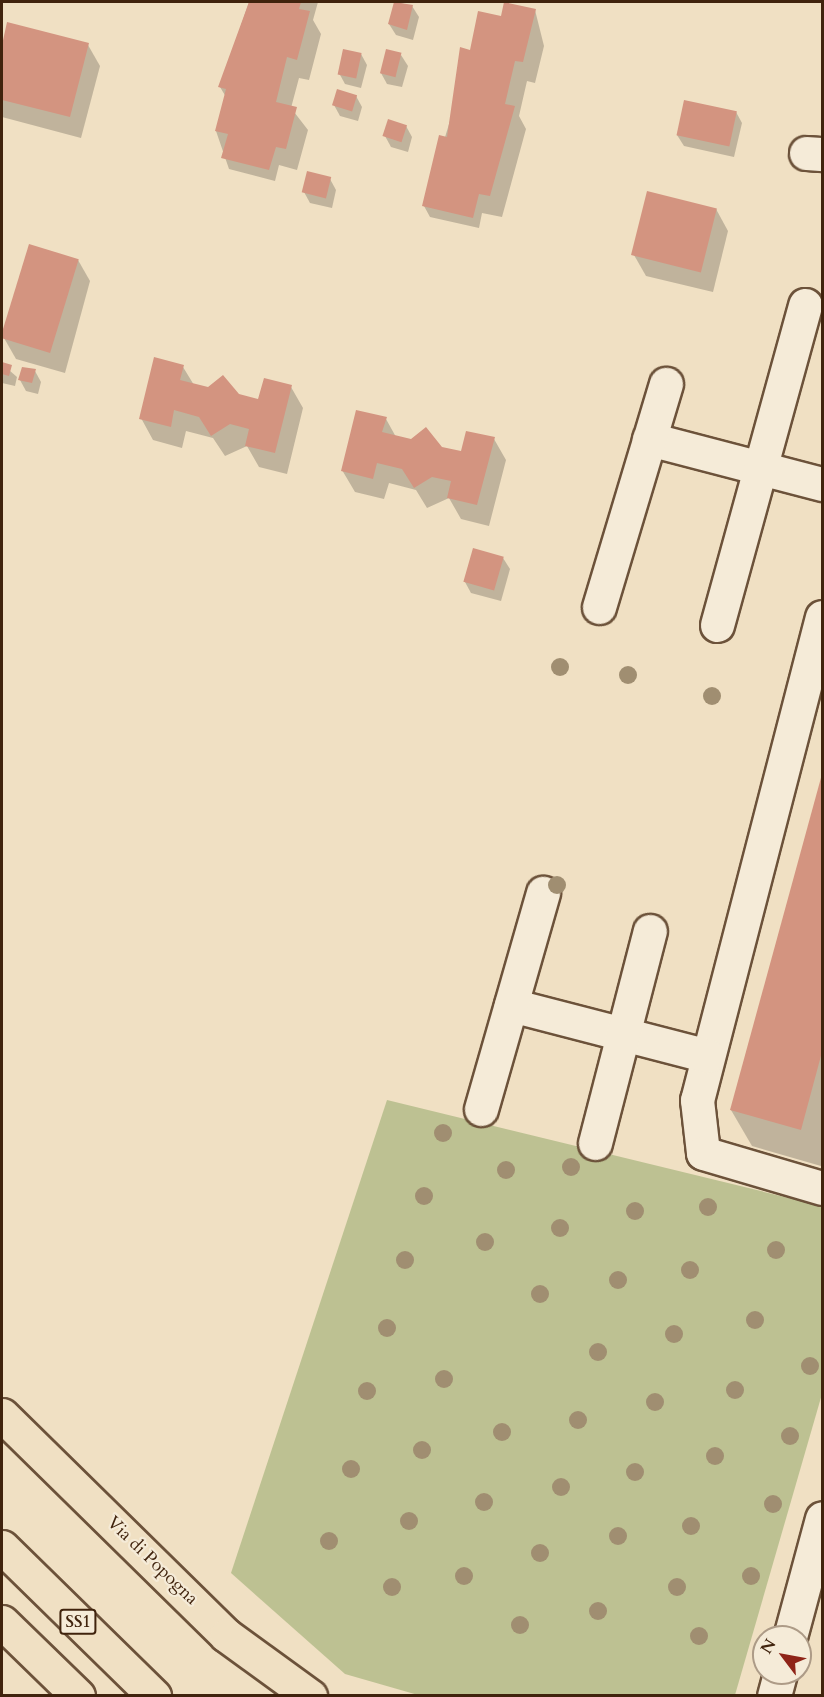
<!DOCTYPE html>
<style>
body{margin:0}
#map{position:relative;width:824px;height:1697px;overflow:hidden;background:#f0e0c3;font-family:Cardo,serif}
div>[style]{position:absolute}
[style*='--x']{left:calc(var(--x)*1px);top:calc(var(--y)*1px);width:calc(var(--w)*1px);rotate:calc(var(--a)*1deg)}
.green>*{inset:0;background:#bdc192}
.shadow>*{inset:0;background:#0003}
.building>*{inset:0;background:#d39480;transform-origin:0 0}
.roads{filter:drop-shadow(2px 0 #6c523a) drop-shadow(-2px 0 #6c523a) drop-shadow(0 2px #6c523a) drop-shadow(0 -2px #6c523a)}
.minor>*{height:33px;margin:-16.5px;padding:0 16.5px;transform-origin:16.5px;border-radius:16.5px;background:#f5ebd8}
.major>*{height:33px;margin:-16.5px;padding:0 16.5px;transform-origin:16.5px;border-radius:16.5px;background:#f0e0c3}
.highway>*{height:33px;margin:-16.5px;padding:0 16.5px;transform-origin:16.5px;border-radius:16.5px;background:#f0e0c3}
.trees>*{width:18px;height:18px;margin:-9px;border-radius:50%;background:#a08e71}
span{translate:-50% -50%;white-space:nowrap;text-align:center;line-height:1.15;-webkit-text-stroke:4.5px #f5ebd8;paint-order:stroke}
.shield-label span{padding:2px 4px;background:#f5ebd8;border:2px solid;border-radius:4px;-webkit-text-stroke-width:0}
.shield-label{font-size:16px;color:#40230d;font-weight:700}
.street-label{font-size:18px;color:#40230d}
.frame{position:absolute;inset:0;border:3px solid #40230d;pointer-events:none}
.north{position:absolute;left:752px;top:1625px;width:60px;height:60px;box-sizing:border-box;background:#f5ebd8;border:2px solid #ad9b87;border-radius:50%;rotate:302deg;font-size:16px;font-weight:700;line-height:24px;text-align:center;color:#40230d}
.north::after{content:'';display:block;margin:auto;width:21px;height:27px;background:#8f2418;clip-path:polygon(50% 0,100% 100%,50% 72%,0 100%)}
</style>
<div id="map">
<div class="green">
<i style="clip-path:polygon(387px 1100px,822px 1206px,822px 1394px,735px 1695px,418px 1695px,345px 1674px,231px 1573px)"></i>
</div>
<div class="shadow">
<i style="clip-path:polygon(249px 2px,318px 2px,313px 20px,321px 34px,309px 80px,299px 78px,291px 108px,308px 130px,297px 170px,279px 165px,275px 181px,229px 169px,216px 131px,226px 97px,220px 87px)"></i>
<i style="clip-path:polygon(396px 2px,412px 6px,419px 17px,413px 40px,396px 35px,389px 24px)"></i>
<i style="clip-path:polygon(535px 10px,544px 46px,535px 83px,527px 81px,519px 116px,526px 129px,502px 217px,482px 213px,479px 228px,430px 217px,424px 206px,471px 52px,504px 18px)"></i>
<i style="clip-path:polygon(9px 24px,88px 45px,100px 66px,81px 138px,2px 117px,2px 51px)"></i>
<i style="clip-path:polygon(361px 54px,367px 65px,361px 88px,345px 84px,339px 73px)"></i>
<i style="clip-path:polygon(401px 55px,408px 66px,402px 87px,387px 84px,381px 73px)"></i>
<i style="clip-path:polygon(356px 96px,362px 107px,358px 121px,340px 116px,334px 105px)"></i>
<i style="clip-path:polygon(736px 112px,742px 123px,734px 157px,684px 146px,677px 135px)"></i>
<i style="clip-path:polygon(406px 126px,412px 137px,408px 152px,391px 147px,385px 136px)"></i>
<i style="clip-path:polygon(330px 179px,336px 190px,332px 208px,310px 203px,304px 192px)"></i>
<i style="clip-path:polygon(716px 209px,728px 231px,713px 292px,646px 276px,634px 255px)"></i>
<i style="clip-path:polygon(78px 260px,90px 281px,65px 373px,16px 359px,4px 338px)"></i>
<i style="clip-path:polygon(2px 364px,17px 377px,15px 386px,2px 383px)"></i>
<i style="clip-path:polygon(183px 367px,194px 385px,259px 401px,291px 387px,303px 408px,287px 474px,259px 467px,247px 446px,225px 456px,213px 438px,186px 431px,182px 448px,153px 440px,141px 418px)"></i>
<i style="clip-path:polygon(35px 371px,41px 382px,38px 394px,26px 391px,20px 380px)"></i>
<i style="clip-path:polygon(386px 419px,396px 437px,462px 453px,494px 439px,506px 460px,489px 526px,461px 519px,449px 498px,427px 508px,416px 490px,389px 483px,384px 499px,355px 492px,342px 470px)"></i>
<i style="clip-path:polygon(503px 558px,510px 569px,501px 601px,471px 593px,465px 582px)"></i>
<i style="clip-path:polygon(822px 777px,822px 1160px,821px 1166px,752px 1146px,731px 1110px)"></i>
</div>
<div class="building">
<i style="clip-path:polygon(249px 2px,301px 2px,299px 9px,310px 11px,297px 60px,287px 57px,276px 102px,297px 107px,286px 149px,276px 147px,269px 170px,221px 158px,228px 134px,215px 131px,226px 89px,218px 87px)"></i>
<i style="clip-path:polygon(394px 2px,413px 5px,407px 30px,388px 24px)"></i>
<i style="clip-path:polygon(504px 2px,536px 9px,523px 62px,515px 61px,505px 104px,515px 106px,490px 196px,479px 194px,473px 218px,422px 206px,439px 135px,447px 137px,460px 47px,470px 50px,478px 11px,501px 16px)"></i>
<i style="clip-path:polygon(7px 22px,89px 43px,70px 117px,2px 100px,2px 45px)"></i>
<i style="left:343px;top:49px;width:19px;height:26px;rotate:12deg"></i>
<i style="left:386px;top:49px;width:16px;height:25px;rotate:14deg"></i>
<i style="left:337px;top:89px;width:21px;height:17px;rotate:17deg"></i>
<i style="left:684px;top:100px;width:54px;height:36px;rotate:12deg"></i>
<i style="left:388px;top:119px;width:20px;height:18px;rotate:18deg"></i>
<i style="left:307px;top:171px;width:25px;height:22px;rotate:14deg"></i>
<i style="left:647px;top:191px;width:72px;height:66px;rotate:14deg"></i>
<i style="left:29px;top:244px;width:52px;height:98px;rotate:17deg"></i>
<i style="clip-path:polygon(154px 357px,184px 365px,180px 380px,208px 387px,223px 375px,239px 394px,258px 399px,264px 378px,292px 385px,275px 453px,245px 446px,249px 429px,230px 424px,211px 436px,199px 417px,174px 410px,171px 427px,139px 419px)"></i>
<i style="clip-path:polygon(2px 362px,12px 365px,9px 376px,2px 374px)"></i>
<i style="clip-path:polygon(22px 367px,36px 369px,32px 383px,18px 380px)"></i>
<i style="clip-path:polygon(356px 410px,387px 417px,382px 432px,411px 439px,426px 427px,442px 447px,461px 451px,466px 431px,495px 437px,477px 505px,447px 498px,451px 481px,432px 477px,414px 488px,402px 469px,377px 463px,373px 479px,341px 471px)"></i>
<i style="left:473px;top:548px;width:32px;height:35px;rotate:16deg"></i>
<i style="clip-path:polygon(822px 774px,822px 1052px,801px 1130px,730px 1110px)"></i>
</div>
<div class="roads">
<div class="minor">
<i style="--x:806;--y:153;--w:16;--a:4"></i>
<i style="--x:649;--y:439;--w:179;--a:14.6"></i>
<i style="--x:599;--y:607;--w:233;--a:-73.3"></i>
<i style="--x:822;--y:617;--w:499;--a:104.5"></i>
<i style="--x:697;--y:1100;--w:53;--a:83.5"></i>
<i style="--x:703;--y:1153;--w:124;--a:16.4"></i>
<i style="--x:717;--y:625;--w:332;--a:-74.6"></i>
<i style="--x:511;--y:1005;--w:203;--a:14.5"></i>
<i style="--x:481;--y:1109;--w:225;--a:-74"></i>
<i style="--x:595;--y:1143;--w:219;--a:-75.5"></i>
<i style="--x:790;--y:1637;--w:123;--a:-74.9"></i>
<i style="--x:774;--y:1696;--w:24;--a:-75"></i>
</div>
<div class="major">
<i style="--x:2;--y:1415;--w:314;--a:44.5"></i>
<i style="--x:226;--y:1635;--w:104;--a:36"></i>
</div>
<div class="highway">
<i style="--x:2;--y:1547;--w:213;--a:44.4"></i>
<i style="--x:2;--y:1622;--w:106;--a:44.2"></i>
</div>
</div>
<div class="trees">
<i style="left:560px;top:667px"></i>
<i style="left:628px;top:675px"></i>
<i style="left:712px;top:696px"></i>
<i style="left:557px;top:885px"></i>
<i style="left:443px;top:1133px"></i>
<i style="left:571px;top:1167px"></i>
<i style="left:506px;top:1170px"></i>
<i style="left:424px;top:1196px"></i>
<i style="left:708px;top:1207px"></i>
<i style="left:635px;top:1211px"></i>
<i style="left:560px;top:1228px"></i>
<i style="left:485px;top:1242px"></i>
<i style="left:776px;top:1250px"></i>
<i style="left:405px;top:1260px"></i>
<i style="left:690px;top:1270px"></i>
<i style="left:618px;top:1280px"></i>
<i style="left:540px;top:1294px"></i>
<i style="left:755px;top:1320px"></i>
<i style="left:387px;top:1328px"></i>
<i style="left:674px;top:1334px"></i>
<i style="left:598px;top:1352px"></i>
<i style="left:810px;top:1366px"></i>
<i style="left:444px;top:1379px"></i>
<i style="left:735px;top:1390px"></i>
<i style="left:367px;top:1391px"></i>
<i style="left:655px;top:1402px"></i>
<i style="left:578px;top:1420px"></i>
<i style="left:502px;top:1432px"></i>
<i style="left:790px;top:1436px"></i>
<i style="left:422px;top:1450px"></i>
<i style="left:715px;top:1456px"></i>
<i style="left:351px;top:1469px"></i>
<i style="left:635px;top:1472px"></i>
<i style="left:561px;top:1487px"></i>
<i style="left:484px;top:1502px"></i>
<i style="left:773px;top:1504px"></i>
<i style="left:409px;top:1521px"></i>
<i style="left:691px;top:1526px"></i>
<i style="left:618px;top:1536px"></i>
<i style="left:329px;top:1541px"></i>
<i style="left:540px;top:1553px"></i>
<i style="left:464px;top:1576px"></i>
<i style="left:751px;top:1576px"></i>
<i style="left:392px;top:1587px"></i>
<i style="left:677px;top:1587px"></i>
<i style="left:598px;top:1611px"></i>
<i style="left:520px;top:1625px"></i>
<i style="left:699px;top:1636px"></i>
</div>
<div class="shield-label">
<span style="left:78px;top:1622px">SS1</span>
</div>
<div class="street-label">
<span style="left:152px;top:1561px;rotate:44deg">Via di Popogna</span>
</div>
<div class="frame"></div>
<div class="north">N</div>
</div>
